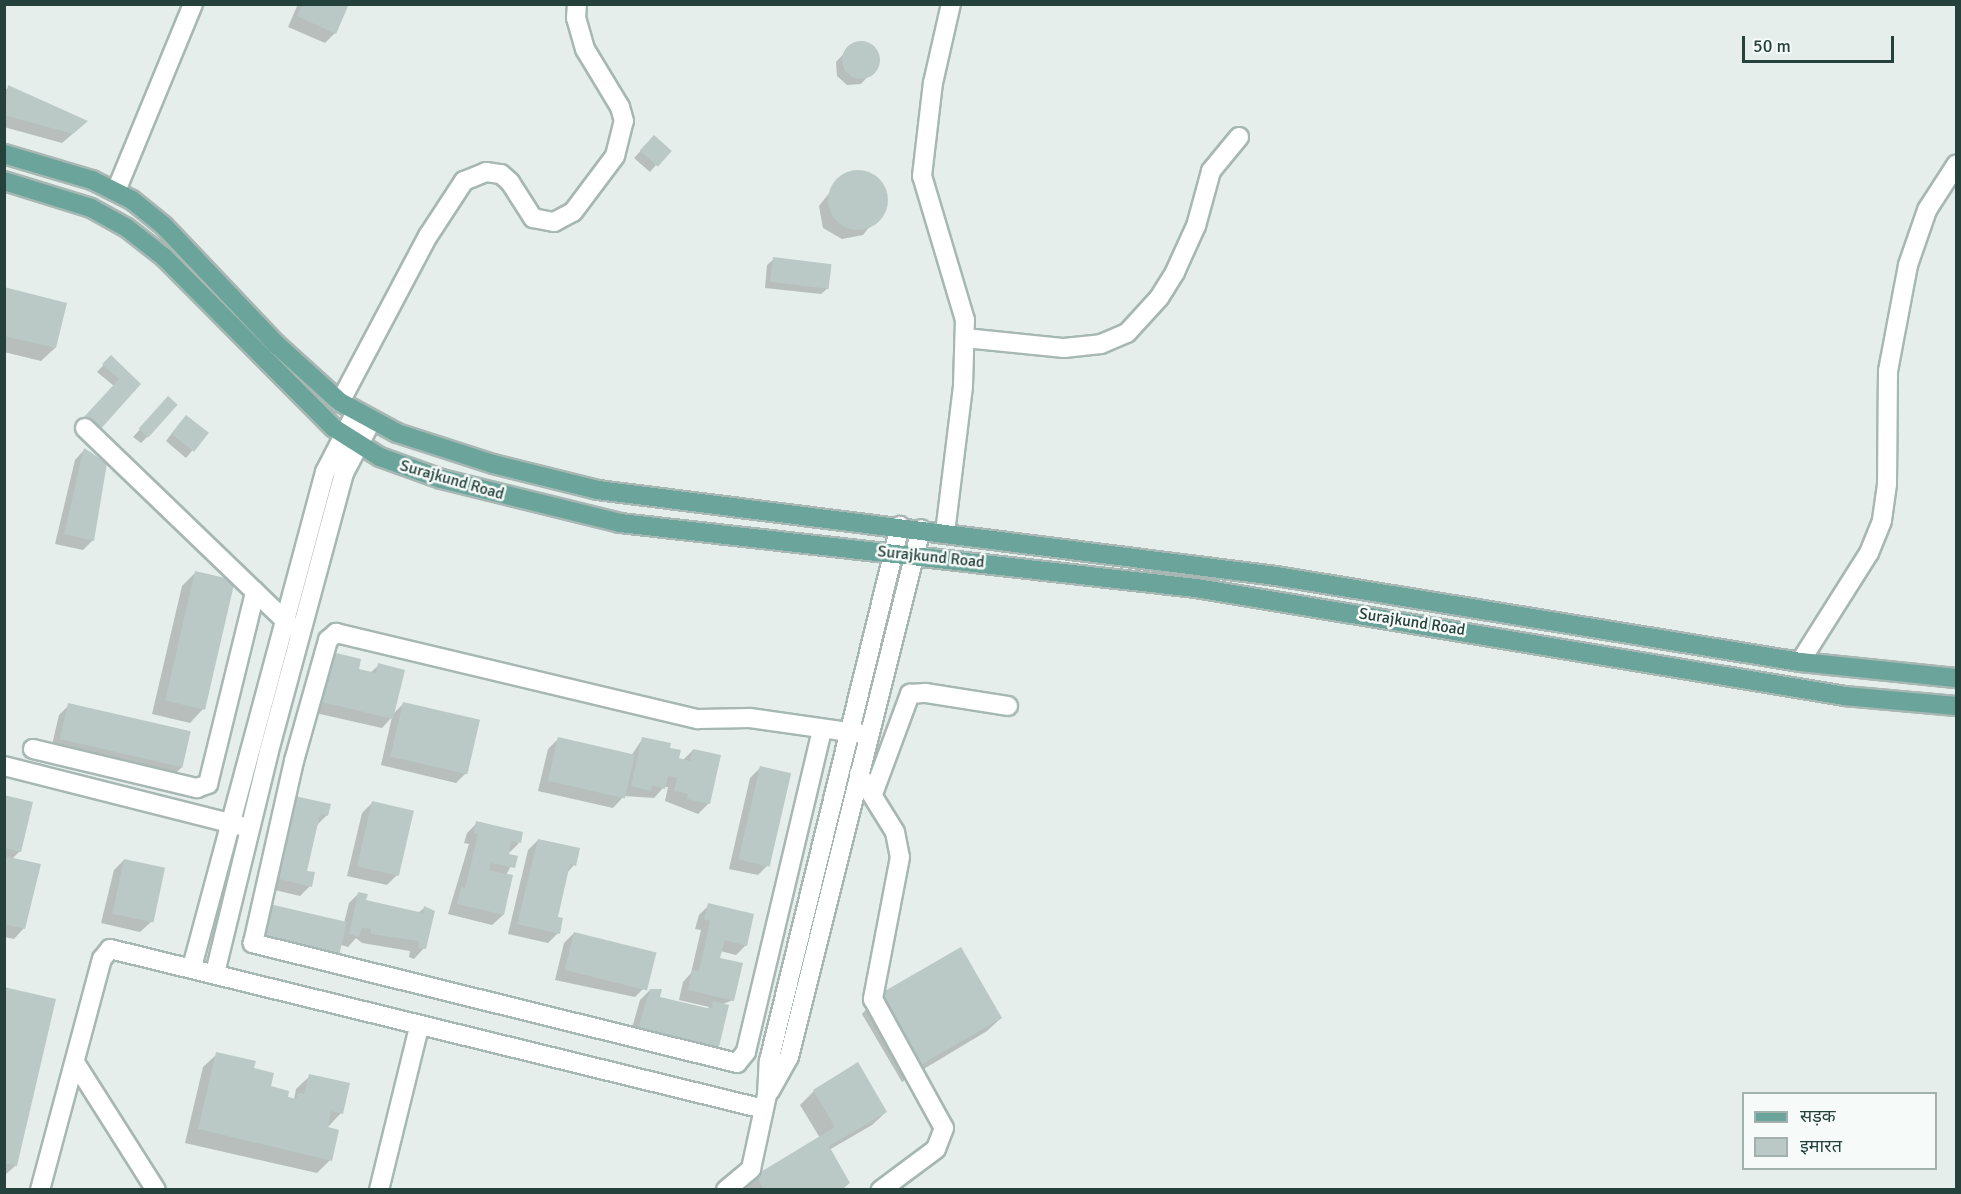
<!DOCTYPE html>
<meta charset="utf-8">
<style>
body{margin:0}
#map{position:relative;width:1961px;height:1194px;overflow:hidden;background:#e5eeeb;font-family:Signika,"Noto Sans Devanagari",sans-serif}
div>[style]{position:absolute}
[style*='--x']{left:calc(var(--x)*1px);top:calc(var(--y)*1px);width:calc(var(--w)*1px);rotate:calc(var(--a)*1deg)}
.shadow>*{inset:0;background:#0003}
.building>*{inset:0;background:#bac9c5;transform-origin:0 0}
.round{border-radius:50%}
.roads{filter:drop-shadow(2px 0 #a7b7b3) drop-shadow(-2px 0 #a7b7b3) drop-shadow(0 2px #a7b7b3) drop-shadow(0 -2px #a7b7b3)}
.minor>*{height:18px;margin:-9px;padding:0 9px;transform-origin:9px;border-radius:9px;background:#fff}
.major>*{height:18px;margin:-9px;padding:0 9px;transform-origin:9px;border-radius:9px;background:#6aa49a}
span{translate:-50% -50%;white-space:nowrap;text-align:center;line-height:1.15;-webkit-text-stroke:5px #f6fbf9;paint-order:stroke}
.street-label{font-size:16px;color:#24413c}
.frame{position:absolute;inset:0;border:6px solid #24413c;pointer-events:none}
.legend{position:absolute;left:1742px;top:1092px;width:195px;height:78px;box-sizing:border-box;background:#f6fbf9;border:2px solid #a2b1ad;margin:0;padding:8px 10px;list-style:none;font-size:18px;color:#24413c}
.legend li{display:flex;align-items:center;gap:12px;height:30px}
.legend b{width:30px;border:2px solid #a2b1ad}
.scale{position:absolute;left:1742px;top:36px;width:152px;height:27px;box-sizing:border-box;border:3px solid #24413c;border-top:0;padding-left:8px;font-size:18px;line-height:21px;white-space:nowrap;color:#24413c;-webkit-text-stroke:4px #f6fbf9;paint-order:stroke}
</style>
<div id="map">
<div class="shadow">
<i style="clip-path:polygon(298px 4px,348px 4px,335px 33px,325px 43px,288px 27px)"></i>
<i style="clip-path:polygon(866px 43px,876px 52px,877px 66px,861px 84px,847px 85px,837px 76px,836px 62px,853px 44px)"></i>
<i style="clip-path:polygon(9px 87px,76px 131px,62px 143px,4px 127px,4px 91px)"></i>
<i style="clip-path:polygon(648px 143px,656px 165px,650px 172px,634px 158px)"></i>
<i style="clip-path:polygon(864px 172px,882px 185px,886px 206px,863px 235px,842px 239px,823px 228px,819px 206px,842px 177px)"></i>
<i style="clip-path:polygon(774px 259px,828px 288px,821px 294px,765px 288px,767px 265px)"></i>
<i style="clip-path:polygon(4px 289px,55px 348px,41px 361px,4px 352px)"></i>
<i style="clip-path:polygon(111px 357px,139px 384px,78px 425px,114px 386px,97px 372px)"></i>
<i style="clip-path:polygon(162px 405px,147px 437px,141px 443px,133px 437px)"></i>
<i style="clip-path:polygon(180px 423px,207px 433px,186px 458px,166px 441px)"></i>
<i style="clip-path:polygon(84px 450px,93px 540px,83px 550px,55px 544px,75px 460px)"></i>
<i style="clip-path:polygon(196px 572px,203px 709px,190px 723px,152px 714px,182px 586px)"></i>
<i style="clip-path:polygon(322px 664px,370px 673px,379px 665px,393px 714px,403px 704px,466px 773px,456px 783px,381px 765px,392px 717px,382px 728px,311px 712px)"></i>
<i style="clip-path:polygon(69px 705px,182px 767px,172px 777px,51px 749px,59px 715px)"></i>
<i style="clip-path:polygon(643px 738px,668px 749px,682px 761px,693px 750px,719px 756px,708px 804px,698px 814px,665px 801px,668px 787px,664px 787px,654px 798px,624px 796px,613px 808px,538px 791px,548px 749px,558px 739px,631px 756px)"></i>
<i style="clip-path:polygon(760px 768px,768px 865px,758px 875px,729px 869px,750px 778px)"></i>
<i style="clip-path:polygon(290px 796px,327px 815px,317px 825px,305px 872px,310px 886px,300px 896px,262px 887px)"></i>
<i style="clip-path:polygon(4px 797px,20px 851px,12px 859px,24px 928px,14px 939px,4px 937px)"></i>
<i style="clip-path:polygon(372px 803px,397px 875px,387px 885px,347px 876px,362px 813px)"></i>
<i style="clip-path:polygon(477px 823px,519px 843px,507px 855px,516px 857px,506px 875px,503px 915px,492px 925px,448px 914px,469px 844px,464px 843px,467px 833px)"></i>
<i style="clip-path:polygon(538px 840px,574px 865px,567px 873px,556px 918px,558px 933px,548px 943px,508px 934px,528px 850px)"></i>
<i style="clip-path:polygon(124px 860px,151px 922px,140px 932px,101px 923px,114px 870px)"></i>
<i style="clip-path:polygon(359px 893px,365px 901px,418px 913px,424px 908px,424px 948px,414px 959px,409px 957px,410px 951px,362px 943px,356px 938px,348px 947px,341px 945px,327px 970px,247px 951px,256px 914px,344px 923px,349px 903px)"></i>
<i style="clip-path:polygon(709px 905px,746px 945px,736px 955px,720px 951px,719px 959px,733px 1000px,628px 1042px,640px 1000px,650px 990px,658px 999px,706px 1010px,709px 1007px,679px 1000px,683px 982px,691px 973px,701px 930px,695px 929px,699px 915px)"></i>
<i style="clip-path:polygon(574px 933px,645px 987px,635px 997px,555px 980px,564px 943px)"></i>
<i style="clip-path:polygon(4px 989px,16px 1165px,4px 1176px)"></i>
<i style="clip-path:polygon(875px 1000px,1001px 1018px,987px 1031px,902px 1082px,862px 1014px)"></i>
<i style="clip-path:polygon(217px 1054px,253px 1069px,270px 1088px,294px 1100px,296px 1089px,310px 1076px,341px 1113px,326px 1129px,330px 1160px,317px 1173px,185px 1143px,203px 1067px)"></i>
<i style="clip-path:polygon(857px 1064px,886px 1112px,872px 1125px,829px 1150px,849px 1183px,842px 1190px,743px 1190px,757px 1176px,820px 1138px,800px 1105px,814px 1091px)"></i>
</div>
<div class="building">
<i style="clip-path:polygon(303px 4px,349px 4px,336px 34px,297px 16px)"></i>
<i class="round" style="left:842px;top:41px;width:38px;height:38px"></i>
<i style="clip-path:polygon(8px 85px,88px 121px,73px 134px,4px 115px)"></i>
<i style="left:654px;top:135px;width:24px;height:21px;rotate:42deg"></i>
<i class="round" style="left:828px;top:170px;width:60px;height:60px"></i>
<i style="left:773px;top:257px;width:59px;height:25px;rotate:7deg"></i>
<i style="clip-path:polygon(4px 287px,67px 303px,56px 348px,4px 336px)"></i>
<i style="clip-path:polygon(111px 355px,141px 384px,98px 432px,83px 418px,119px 379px,102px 364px)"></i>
<i style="left:168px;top:396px;width:13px;height:44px;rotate:42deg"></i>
<i style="left:186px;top:415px;width:29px;height:24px;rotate:38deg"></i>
<i style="clip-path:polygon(84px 448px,107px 463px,94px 541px,64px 534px)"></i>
<i style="left:195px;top:571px;width:41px;height:133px;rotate:13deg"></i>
<i style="clip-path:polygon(332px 652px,361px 659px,359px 669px,376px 673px,378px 663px,405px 670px,393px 719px,321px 702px)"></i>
<i style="left:403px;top:702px;width:79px;height:56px;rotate:13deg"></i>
<i style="left:68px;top:703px;width:126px;height:37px;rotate:13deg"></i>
<i style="left:558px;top:737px;width:79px;height:45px;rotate:13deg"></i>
<i style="clip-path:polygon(642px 737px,671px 743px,670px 748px,681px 750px,679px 758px,690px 761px,693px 749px,721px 755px,710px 804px,687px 799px,688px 794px,674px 791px,677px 778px,668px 776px,665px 789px,652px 785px,651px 791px,631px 786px)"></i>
<i style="left:760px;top:766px;width:32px;height:96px;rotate:13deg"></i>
<i style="clip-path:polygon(4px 795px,33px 802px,21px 852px,4px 848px)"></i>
<i style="clip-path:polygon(290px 795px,331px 804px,328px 816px,320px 814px,307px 871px,315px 872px,312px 887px,271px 877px)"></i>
<i style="left:372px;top:801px;width:43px;height:67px;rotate:13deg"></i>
<i style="clip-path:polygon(476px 821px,523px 832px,521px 843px,511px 841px,509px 854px,518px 856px,515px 868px,490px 863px,489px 870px,513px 875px,504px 915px,457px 904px,461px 887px,465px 888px,478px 834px,474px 833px)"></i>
<i style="clip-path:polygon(538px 839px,580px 848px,576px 866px,570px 864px,558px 917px,563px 918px,560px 934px,517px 924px)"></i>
<i style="clip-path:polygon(4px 856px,41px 864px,25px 929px,4px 924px)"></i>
<i style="left:124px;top:859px;width:42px;height:56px;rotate:12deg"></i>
<i style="clip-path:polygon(358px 892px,368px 894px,366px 900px,423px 913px,424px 906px,435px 911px,426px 949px,418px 948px,419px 941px,371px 934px,371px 929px,362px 928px,359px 937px,349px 934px)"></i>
<i style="left:265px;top:903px;width:84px;height:39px;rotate:13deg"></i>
<i style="clip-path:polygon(708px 903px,754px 914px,747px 946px,725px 940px,720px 958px,743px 963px,734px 1001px,688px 990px,692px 970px,699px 971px,710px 921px,704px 919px)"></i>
<i style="left:574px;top:932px;width:85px;height:39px;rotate:14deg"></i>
<i style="left:961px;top:947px;width:82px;height:101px;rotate:60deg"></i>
<i style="clip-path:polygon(4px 987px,56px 999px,17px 1166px,4px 1163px)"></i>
<i style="clip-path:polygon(650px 989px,662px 989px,660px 997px,711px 1009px,713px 1001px,729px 1005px,718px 1051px,637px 1032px)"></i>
<i style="clip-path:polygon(216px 1052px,256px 1061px,254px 1068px,274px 1073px,271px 1086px,289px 1091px,288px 1097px,296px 1099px,298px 1093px,304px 1094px,309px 1074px,350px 1083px,343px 1114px,331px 1111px,328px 1127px,339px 1130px,332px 1161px,198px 1129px)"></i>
<i style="clip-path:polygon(858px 1062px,887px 1112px,829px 1146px,850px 1183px,840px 1190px,764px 1190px,756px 1175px,835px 1127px,813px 1090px)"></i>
</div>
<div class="roads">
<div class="minor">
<i style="--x:116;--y:191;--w:202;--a:-67.6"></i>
<i style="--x:965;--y:338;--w:100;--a:5.8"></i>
<i style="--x:1064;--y:348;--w:37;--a:-6"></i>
<i style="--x:1101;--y:344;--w:28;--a:-23"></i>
<i style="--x:1127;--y:333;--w:47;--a:-47.6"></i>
<i style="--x:1159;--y:298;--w:31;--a:-58"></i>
<i style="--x:1175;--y:272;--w:51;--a:-65.5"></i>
<i style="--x:1196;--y:226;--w:57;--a:-74.7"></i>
<i style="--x:1211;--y:171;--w:44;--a:-50.5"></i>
<i style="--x:340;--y:402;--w:188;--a:-62.1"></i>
<i style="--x:428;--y:236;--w:66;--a:-56.8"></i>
<i style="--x:464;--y:181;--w:24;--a:-22"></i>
<i style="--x:486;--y:172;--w:15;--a:8"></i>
<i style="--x:501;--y:174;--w:12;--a:42"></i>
<i style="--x:510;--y:182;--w:43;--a:57.4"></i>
<i style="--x:533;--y:218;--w:21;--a:11"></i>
<i style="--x:554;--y:222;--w:21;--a:-28"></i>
<i style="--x:573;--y:212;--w:70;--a:-53.1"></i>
<i style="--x:615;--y:156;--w:36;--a:-76"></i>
<i style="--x:624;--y:121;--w:15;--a:-106"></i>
<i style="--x:620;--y:107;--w:68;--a:-121.1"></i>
<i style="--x:585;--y:49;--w:32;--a:-106"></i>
<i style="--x:576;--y:18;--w:14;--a:-86"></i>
<i style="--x:85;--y:428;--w:289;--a:43.9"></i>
<i style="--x:945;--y:533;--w:148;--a:-83"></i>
<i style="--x:963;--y:386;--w:66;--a:-88.3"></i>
<i style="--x:965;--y:320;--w:150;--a:-106.6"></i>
<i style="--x:922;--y:176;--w:94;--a:-83.3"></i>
<i style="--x:933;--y:83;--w:81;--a:-77.2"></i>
<i style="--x:1800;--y:662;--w:129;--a:-57.7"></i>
<i style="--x:1869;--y:553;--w:35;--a:-68"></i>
<i style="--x:1882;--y:520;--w:36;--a:-82"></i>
<i style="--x:1887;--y:484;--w:113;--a:-89.5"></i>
<i style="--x:1888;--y:371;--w:108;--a:-79.3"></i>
<i style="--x:1908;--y:265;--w:58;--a:-70.9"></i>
<i style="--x:1927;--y:210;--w:54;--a:-57.2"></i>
<i style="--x:822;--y:730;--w:331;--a:103.3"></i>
<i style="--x:746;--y:1052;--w:14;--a:129"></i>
<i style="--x:737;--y:1063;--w:499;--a:-166.1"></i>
<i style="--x:253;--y:943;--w:187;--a:-77.3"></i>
<i style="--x:294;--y:761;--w:126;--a:-74.3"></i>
<i style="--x:328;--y:640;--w:11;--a:-41"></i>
<i style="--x:336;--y:633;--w:372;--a:13.4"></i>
<i style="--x:698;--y:719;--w:52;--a:-1.1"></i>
<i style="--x:750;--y:718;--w:120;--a:8.1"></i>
<i style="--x:33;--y:749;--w:169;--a:13.4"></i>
<i style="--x:197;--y:788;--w:12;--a:-20"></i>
<i style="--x:208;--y:784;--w:198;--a:-76.2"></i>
<i style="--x:4;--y:766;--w:244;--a:14.2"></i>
<i style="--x:859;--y:774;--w:68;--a:58.2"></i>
<i style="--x:895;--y:832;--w:25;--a:79"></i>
<i style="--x:900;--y:857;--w:145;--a:100.8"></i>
<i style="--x:873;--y:999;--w:147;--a:61.2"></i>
<i style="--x:944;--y:1128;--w:22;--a:111"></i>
<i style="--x:936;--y:1149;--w:69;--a:143.3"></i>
<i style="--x:873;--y:794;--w:107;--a:-69.7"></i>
<i style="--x:910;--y:694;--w:16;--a:-4"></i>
<i style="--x:926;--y:693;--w:83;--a:9"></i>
<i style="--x:192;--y:967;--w:513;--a:-74.96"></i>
<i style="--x:325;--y:472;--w:68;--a:-62.7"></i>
<i style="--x:215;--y:973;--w:228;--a:-76.3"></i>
<i style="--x:269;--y:751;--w:288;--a:-74.9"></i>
<i style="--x:344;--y:473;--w:60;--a:-62.2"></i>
<i style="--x:76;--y:1064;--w:149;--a:57.6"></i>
<i style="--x:770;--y:1091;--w:39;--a:-61"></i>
<i style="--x:789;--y:1057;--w:544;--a:-75.96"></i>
<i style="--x:40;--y:1190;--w:239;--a:-75"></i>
<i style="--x:102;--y:959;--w:13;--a:-51"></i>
<i style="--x:110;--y:949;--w:673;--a:13.75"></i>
<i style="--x:379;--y:1190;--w:168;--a:-76.2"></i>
<i style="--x:726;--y:1190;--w:33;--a:-40"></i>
<i style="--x:751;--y:1169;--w:76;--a:-77.8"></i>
<i style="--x:767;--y:1095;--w:34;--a:-87"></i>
<i style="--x:769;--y:1061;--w:551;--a:-76.24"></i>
</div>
<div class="major">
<i style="--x:4;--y:154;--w:92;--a:16.5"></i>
<i style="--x:92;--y:180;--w:45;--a:26.6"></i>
<i style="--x:132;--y:200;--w:41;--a:39.1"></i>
<i style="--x:164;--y:226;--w:163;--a:46.5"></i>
<i style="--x:276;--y:344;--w:86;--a:42.2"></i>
<i style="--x:340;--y:402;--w:65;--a:28.5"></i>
<i style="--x:397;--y:433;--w:101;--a:17.9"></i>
<i style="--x:493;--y:464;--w:108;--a:13.9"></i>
<i style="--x:598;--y:490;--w:683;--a:7.23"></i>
<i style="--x:1276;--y:576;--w:531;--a:9.32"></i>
<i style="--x:1800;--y:662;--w:157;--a:5.9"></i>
<i style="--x:4;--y:181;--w:91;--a:17.2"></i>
<i style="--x:91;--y:208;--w:41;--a:29.1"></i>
<i style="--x:127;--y:228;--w:47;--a:38.1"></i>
<i style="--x:164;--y:257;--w:241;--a:45.2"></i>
<i style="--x:334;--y:428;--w:54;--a:32.2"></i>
<i style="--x:380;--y:457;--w:65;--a:19.8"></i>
<i style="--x:441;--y:479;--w:184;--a:13.8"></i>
<i style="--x:620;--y:523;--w:580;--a:6.44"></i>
<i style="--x:1196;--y:588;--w:658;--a:9.45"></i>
<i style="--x:1845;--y:696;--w:111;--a:5.1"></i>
</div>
</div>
<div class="street-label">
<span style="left:452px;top:480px;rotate:16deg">Surajkund Road</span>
<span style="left:931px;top:557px;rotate:6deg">Surajkund Road</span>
<span style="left:1412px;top:622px;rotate:9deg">Surajkund Road</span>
</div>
<div class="frame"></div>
<ul class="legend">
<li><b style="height:8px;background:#6aa49a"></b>सड़क</li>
<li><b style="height:16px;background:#bac9c5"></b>इमारत</li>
</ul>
<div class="scale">50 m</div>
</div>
